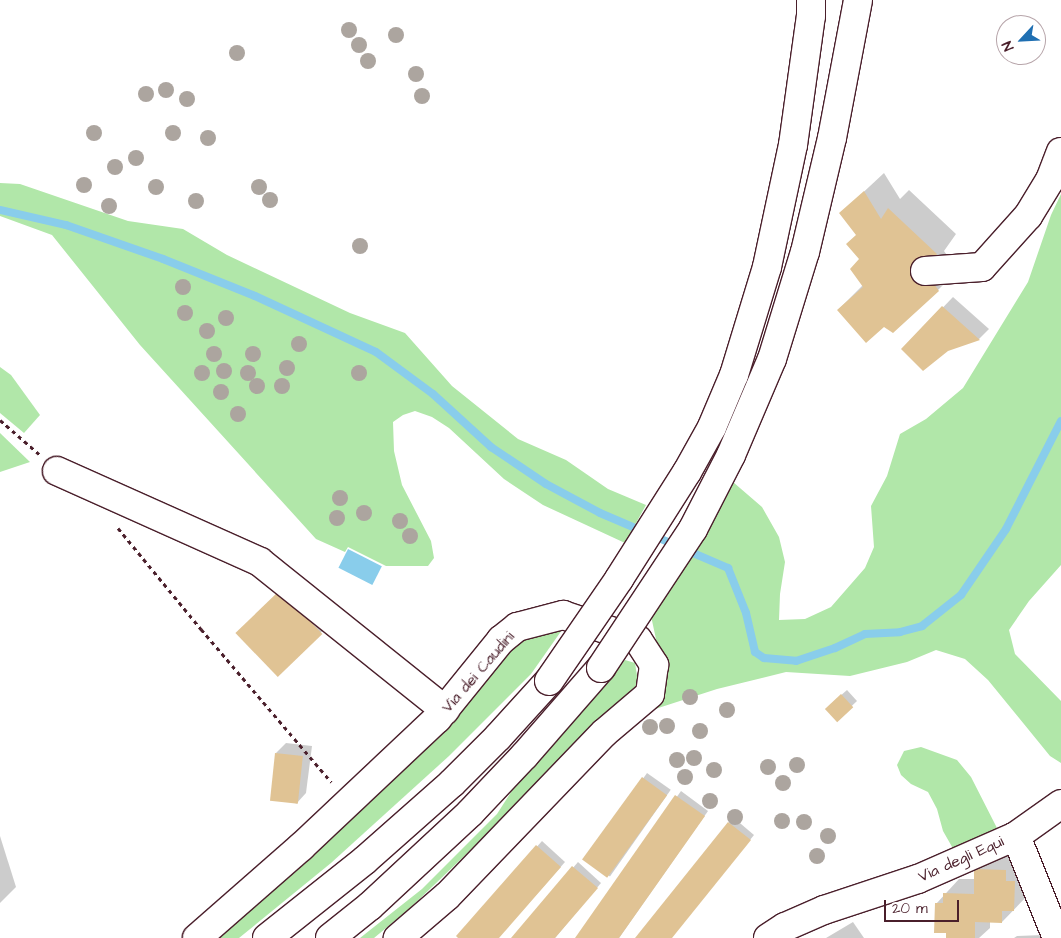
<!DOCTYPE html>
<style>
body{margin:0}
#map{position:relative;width:1061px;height:938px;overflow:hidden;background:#fff;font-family:"Architects Daughter",sans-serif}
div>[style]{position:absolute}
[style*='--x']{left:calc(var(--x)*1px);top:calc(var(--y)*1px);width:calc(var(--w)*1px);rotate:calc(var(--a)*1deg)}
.green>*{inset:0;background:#b1e7a9}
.water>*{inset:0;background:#89cdeb;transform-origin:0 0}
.shadow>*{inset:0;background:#0003;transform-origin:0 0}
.stream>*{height:8px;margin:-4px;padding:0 4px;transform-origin:4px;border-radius:4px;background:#89cdeb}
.building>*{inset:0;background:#e0c394;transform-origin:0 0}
.path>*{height:3px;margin-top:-1.5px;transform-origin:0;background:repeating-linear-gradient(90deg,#4a1f2b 0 4px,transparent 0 8px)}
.roads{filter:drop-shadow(1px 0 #4a1f2b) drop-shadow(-1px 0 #4a1f2b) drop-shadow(0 1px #4a1f2b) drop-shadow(0 -1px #4a1f2b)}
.minor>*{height:28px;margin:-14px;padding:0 14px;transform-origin:14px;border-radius:14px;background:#fff}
.highway>*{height:28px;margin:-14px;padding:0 14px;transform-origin:14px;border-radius:14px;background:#fff}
.bridges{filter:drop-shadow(1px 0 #4a1f2b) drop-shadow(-1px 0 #4a1f2b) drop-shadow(0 1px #4a1f2b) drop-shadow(0 -1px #4a1f2b)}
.highway-bridge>*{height:28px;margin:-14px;padding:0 14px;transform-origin:14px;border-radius:14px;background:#fff}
.trees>*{width:16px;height:16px;margin:-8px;border-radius:50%;background:#aca59f}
span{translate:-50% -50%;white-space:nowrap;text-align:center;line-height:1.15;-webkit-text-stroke:5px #fff;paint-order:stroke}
.street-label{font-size:16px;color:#4a1f2b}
.north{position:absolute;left:996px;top:15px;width:50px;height:50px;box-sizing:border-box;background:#fff;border:1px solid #b7a5aa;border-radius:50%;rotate:245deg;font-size:14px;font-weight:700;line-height:20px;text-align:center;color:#4a1f2b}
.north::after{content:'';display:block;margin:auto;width:18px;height:22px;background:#1f6fb2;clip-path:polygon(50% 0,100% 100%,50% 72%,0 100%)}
.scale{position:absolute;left:884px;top:900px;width:75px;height:22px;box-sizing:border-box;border:2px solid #4a1f2b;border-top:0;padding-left:6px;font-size:15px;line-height:18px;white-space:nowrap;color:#4a1f2b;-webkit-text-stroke:4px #fff;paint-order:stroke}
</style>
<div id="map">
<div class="green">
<i style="clip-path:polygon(0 183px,20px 184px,128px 221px,183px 229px,227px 255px,350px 313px,405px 333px,452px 386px,518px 439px,566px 460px,608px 489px,646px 505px,625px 543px,543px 505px,504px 479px,449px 428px,432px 417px,415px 411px,403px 415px,393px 422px,394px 451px,402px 485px,431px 541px,434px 558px,428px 566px,386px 566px,348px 547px,345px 552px,316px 539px,140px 345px,52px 235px,0 216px)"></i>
<i style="clip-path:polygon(1061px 194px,1061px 565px,1029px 601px,1009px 630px,1015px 654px,1061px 701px,1061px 763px,1050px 756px,988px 680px,965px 659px,936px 650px,907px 662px,850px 676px,786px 672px,717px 689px,649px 711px,659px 653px,651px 616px,718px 513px,733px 482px,762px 507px,779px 537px,785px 562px,780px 594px,779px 620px,805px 619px,831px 607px,865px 568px,874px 547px,871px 506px,887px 476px,900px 434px,926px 419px,963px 388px,1028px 282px,1051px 215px)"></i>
<i style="clip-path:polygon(0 367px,11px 375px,40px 415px,24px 433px,0 413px)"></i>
<i style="clip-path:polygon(0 433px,30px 462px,0 472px)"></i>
<i style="clip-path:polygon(576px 610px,531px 674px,449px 756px,331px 863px,239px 938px,206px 938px,517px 627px)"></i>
<i style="clip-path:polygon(625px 660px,635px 663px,638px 682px,624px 703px,409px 909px,374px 938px,360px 938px,422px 889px,497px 814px,522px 775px)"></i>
<i style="clip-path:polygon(921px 747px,957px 760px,971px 777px,998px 830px,955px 852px,943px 831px,937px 809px,928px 792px,911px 784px,901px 775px,897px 765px,904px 751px)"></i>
</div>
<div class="water">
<i style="left:348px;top:549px;width:38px;height:21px;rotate:27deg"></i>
</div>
<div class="shadow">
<i style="clip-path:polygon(884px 173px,900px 199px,909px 190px,956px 234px,944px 251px,958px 270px,938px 290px,884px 326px,838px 310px,863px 285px,857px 235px,841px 213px)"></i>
<i style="clip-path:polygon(953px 297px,989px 329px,979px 339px,948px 350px,903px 349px)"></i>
<i style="clip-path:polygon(296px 576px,336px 618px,278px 674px)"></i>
<i style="clip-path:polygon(847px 690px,857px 701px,837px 720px,831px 704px)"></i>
<i style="clip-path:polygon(286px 743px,312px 746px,306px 793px,296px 804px,276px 753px)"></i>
<i style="left:647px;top:773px;width:29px;height:106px;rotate:35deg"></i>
<i style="clip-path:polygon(681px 791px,708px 811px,619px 938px,577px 938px)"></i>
<i style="clip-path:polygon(734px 818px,754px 835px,671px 938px,637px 938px)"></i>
<i style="clip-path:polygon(0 836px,16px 887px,0 903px)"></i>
<i style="clip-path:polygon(542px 841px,565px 862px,498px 938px,460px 938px,458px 936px)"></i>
<i style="clip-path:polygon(991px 855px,1021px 855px,1029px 894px,1002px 922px,990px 921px,990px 928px,979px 938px,947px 938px,947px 932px,936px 904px,959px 879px,975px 879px,976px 870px)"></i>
<i style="clip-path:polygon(578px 862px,601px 883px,555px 938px,513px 938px)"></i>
<i style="clip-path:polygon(853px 922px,864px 938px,826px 938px)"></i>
<i style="clip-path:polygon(1043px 935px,1043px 938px,1014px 938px,1017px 936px)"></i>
</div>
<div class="stream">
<i style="--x:0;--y:210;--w:68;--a:12.8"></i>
<i style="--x:66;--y:225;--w:103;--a:19.3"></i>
<i style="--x:163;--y:259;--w:99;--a:21.9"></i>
<i style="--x:255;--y:296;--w:133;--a:24.8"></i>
<i style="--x:376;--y:352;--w:71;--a:36.4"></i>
<i style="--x:433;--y:394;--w:79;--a:42.4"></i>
<i style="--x:491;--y:447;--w:66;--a:33.9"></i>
<i style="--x:546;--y:484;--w:61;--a:28.2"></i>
<i style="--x:600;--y:513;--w:82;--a:23.1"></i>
<i style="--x:686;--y:550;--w:46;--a:23.2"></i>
<i style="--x:728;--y:568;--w:48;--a:68.2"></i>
<i style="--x:746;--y:613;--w:40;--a:77"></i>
<i style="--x:755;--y:652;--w:11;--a:34"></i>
<i style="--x:764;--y:658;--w:32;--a:5"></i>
<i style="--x:796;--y:661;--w:41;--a:-18.4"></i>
<i style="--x:835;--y:648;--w:33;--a:-25"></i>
<i style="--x:865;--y:634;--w:35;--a:-3"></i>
<i style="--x:900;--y:632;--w:23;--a:-15"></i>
<i style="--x:922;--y:626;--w:50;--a:-38.5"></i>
<i style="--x:961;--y:595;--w:80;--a:-55.7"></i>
<i style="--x:1006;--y:529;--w:121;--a:-63"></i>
</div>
<div class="building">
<i style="clip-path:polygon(864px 191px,881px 219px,888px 208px,937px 254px,925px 271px,939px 291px,893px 333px,884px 327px,866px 343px,837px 310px,863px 287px,850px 269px,859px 259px,846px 244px,856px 235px,839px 213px)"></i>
<i style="clip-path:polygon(942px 306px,980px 340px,948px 351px,923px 371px,901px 349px)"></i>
<i style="left:280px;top:590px;width:61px;height:62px;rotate:46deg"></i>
<i style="left:841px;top:694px;width:18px;height:22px;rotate:47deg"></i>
<i style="left:275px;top:753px;width:28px;height:48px;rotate:6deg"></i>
<i style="left:642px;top:777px;width:31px;height:102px;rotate:36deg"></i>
<i style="clip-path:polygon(675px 795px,705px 816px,619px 938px,575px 938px)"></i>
<i style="clip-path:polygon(728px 822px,751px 840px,672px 938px,635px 938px)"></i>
<i style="clip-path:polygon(536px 845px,561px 867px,499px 938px,458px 938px,456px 936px)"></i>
<i style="clip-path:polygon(572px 866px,598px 888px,555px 938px,511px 938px)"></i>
<i style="clip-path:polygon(974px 869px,1006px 870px,1006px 881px,1015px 881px,1014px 911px,1002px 911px,1002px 923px,975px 922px,975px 938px,946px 938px,946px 933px,934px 933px,935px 903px,943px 903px,943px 893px,974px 894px)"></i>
</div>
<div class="path">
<i style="--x:0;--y:420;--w:52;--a:41.1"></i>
<i style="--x:118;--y:528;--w:131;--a:50.6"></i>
<i style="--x:201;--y:629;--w:201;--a:49.6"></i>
</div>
<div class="roads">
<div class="minor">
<i style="--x:925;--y:271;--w:57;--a:-4"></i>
<i style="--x:982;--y:267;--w:69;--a:-48"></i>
<i style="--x:1028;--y:216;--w:42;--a:-58.6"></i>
<i style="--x:1050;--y:180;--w:30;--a:-69"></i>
<i style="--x:57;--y:471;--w:222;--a:24.1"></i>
<i style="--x:260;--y:562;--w:237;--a:38.7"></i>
<i style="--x:1016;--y:836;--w:110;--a:68.1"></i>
<i style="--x:197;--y:938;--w:138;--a:-41.2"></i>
<i style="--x:301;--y:847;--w:187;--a:-43.3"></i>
<i style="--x:437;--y:719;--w:102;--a:-51"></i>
<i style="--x:501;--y:640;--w:21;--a:-39"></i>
<i style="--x:517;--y:627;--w:48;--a:-14.6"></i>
<i style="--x:563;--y:615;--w:79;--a:18.4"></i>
<i style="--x:638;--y:640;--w:30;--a:57"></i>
<i style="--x:654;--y:665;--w:29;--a:98"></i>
<i style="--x:650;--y:694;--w:60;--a:139.7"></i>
<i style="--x:604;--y:733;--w:226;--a:133.9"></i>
<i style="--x:447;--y:896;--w:65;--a:139.4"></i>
<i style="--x:768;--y:938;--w:20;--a:-33"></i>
<i style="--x:785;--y:927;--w:43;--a:-23.6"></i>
<i style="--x:824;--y:910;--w:99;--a:-18.3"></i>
<i style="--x:918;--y:879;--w:107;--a:-23.7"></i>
<i style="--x:1016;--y:836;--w:55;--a:-35.4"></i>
</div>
<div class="highway">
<i style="--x:267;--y:938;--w:125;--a:-38.5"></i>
<i style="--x:365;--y:860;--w:116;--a:-41.5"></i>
<i style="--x:452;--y:783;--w:65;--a:-45"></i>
<i style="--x:498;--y:737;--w:76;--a:-47.7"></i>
<i style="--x:330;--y:938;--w:51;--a:-38.7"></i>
<i style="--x:370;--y:906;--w:137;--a:-42.9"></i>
<i style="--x:470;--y:813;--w:80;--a:-46.5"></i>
<i style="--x:525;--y:755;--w:116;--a:-48.9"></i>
</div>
</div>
<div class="bridges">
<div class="highway-bridge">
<i style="--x:601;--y:668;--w:167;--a:-56.5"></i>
<i style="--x:693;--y:529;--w:83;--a:-62.8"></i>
<i style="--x:731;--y:455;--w:104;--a:-66.9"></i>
<i style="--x:772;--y:359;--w:112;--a:-72.9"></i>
<i style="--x:805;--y:252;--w:117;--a:-76.7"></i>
<i style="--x:832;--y:138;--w:140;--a:-79.3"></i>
<i style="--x:549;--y:681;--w:124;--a:-55.5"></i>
<i style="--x:619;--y:579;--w:127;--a:-57.6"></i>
<i style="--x:687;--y:472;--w:51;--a:-60.9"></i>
<i style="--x:712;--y:427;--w:56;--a:-67.1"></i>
<i style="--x:734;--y:375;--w:113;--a:-73"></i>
<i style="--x:767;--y:267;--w:125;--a:-78"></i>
<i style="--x:793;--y:145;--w:130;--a:-82.1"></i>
<i style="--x:811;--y:16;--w:16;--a:-90"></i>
</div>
</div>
<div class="trees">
<i style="left:349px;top:30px"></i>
<i style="left:396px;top:35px"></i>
<i style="left:359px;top:45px"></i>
<i style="left:237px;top:53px"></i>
<i style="left:368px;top:61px"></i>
<i style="left:416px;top:74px"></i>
<i style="left:166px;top:90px"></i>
<i style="left:146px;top:94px"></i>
<i style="left:422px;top:96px"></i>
<i style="left:187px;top:99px"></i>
<i style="left:94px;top:133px"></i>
<i style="left:173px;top:133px"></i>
<i style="left:208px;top:138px"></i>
<i style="left:136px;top:158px"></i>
<i style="left:115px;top:167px"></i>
<i style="left:84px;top:185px"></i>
<i style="left:156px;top:187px"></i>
<i style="left:259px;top:187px"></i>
<i style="left:270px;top:200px"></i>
<i style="left:196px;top:201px"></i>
<i style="left:109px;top:206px"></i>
<i style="left:360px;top:246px"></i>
<i style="left:183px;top:287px"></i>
<i style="left:185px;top:313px"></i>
<i style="left:226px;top:318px"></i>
<i style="left:207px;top:331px"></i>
<i style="left:299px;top:344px"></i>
<i style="left:214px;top:354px"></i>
<i style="left:253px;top:354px"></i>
<i style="left:287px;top:368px"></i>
<i style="left:224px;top:371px"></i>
<i style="left:202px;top:373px"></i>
<i style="left:248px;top:373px"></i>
<i style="left:359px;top:373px"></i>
<i style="left:257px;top:386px"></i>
<i style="left:282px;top:386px"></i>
<i style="left:221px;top:392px"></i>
<i style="left:238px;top:414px"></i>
<i style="left:340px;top:498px"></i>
<i style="left:364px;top:513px"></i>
<i style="left:337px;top:518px"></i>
<i style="left:400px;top:521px"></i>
<i style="left:410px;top:536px"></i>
<i style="left:690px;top:697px"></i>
<i style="left:727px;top:710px"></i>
<i style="left:667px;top:726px"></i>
<i style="left:650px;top:727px"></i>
<i style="left:700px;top:731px"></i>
<i style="left:694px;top:758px"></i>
<i style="left:677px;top:760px"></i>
<i style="left:797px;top:765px"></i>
<i style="left:768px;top:767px"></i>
<i style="left:714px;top:770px"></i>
<i style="left:685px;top:777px"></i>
<i style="left:783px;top:783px"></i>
<i style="left:710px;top:801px"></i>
<i style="left:735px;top:817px"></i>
<i style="left:782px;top:821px"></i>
<i style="left:804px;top:822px"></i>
<i style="left:828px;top:836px"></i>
<i style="left:817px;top:856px"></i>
</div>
<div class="street-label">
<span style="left:478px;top:672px;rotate:-49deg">Via dei Caudini</span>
<span style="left:961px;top:859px;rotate:-24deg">Via degli Equi</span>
</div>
<div class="north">N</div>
<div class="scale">20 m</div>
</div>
